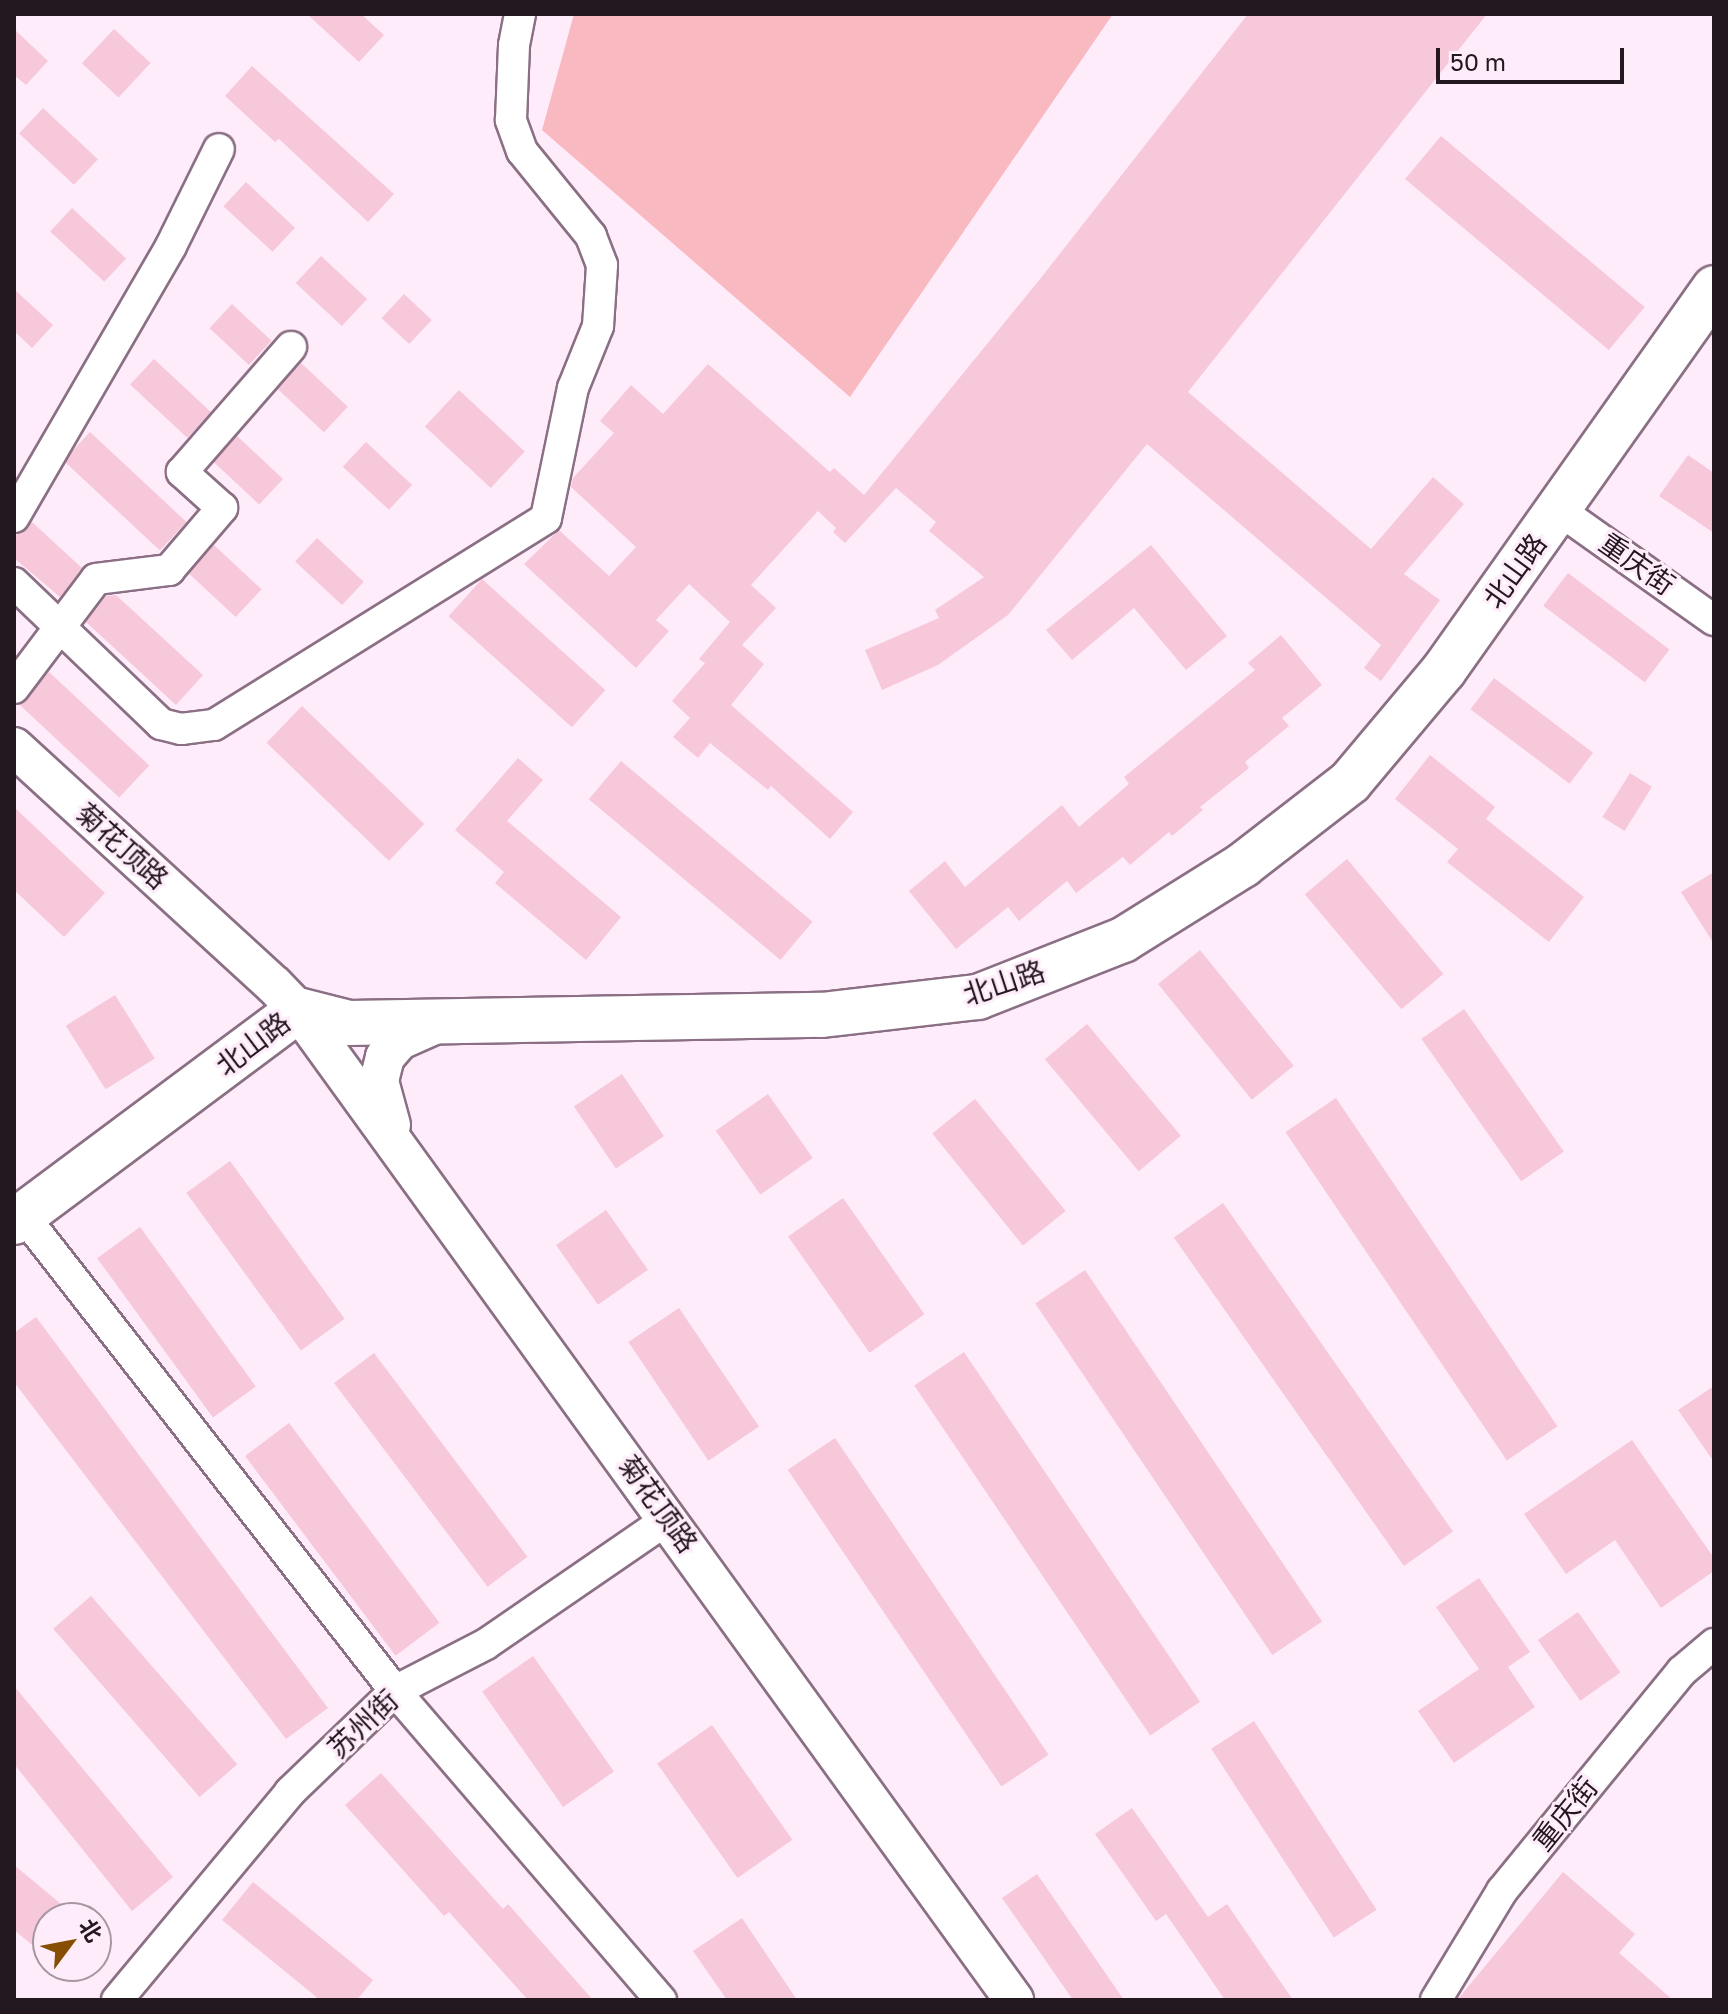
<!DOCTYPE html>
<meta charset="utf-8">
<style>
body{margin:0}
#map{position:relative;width:1728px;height:2014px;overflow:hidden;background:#ffecfa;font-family:"Golos Text","Noto Sans SC",sans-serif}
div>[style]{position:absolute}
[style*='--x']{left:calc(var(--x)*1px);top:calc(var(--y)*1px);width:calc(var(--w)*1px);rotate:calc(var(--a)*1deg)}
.green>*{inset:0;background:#f8b9c1}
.building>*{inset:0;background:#f6c8da;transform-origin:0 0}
.roads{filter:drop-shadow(2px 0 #8b6f84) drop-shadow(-2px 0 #8b6f84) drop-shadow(0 2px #8b6f84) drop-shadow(0 -2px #8b6f84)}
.minor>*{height:30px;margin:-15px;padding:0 15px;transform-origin:15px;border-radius:15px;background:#fff}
.tertiary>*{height:38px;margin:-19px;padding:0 19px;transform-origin:19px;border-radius:19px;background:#fff}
.primary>*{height:44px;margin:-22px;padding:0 22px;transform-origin:22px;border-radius:22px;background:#fff}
span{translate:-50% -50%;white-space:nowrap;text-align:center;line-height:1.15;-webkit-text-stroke:6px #ffecfa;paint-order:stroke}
.street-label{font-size:28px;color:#231720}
.frame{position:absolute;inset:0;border:16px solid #231720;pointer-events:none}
.north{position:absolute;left:32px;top:1902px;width:80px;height:80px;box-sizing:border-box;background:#ffecfa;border:2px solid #a797a3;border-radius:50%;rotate:58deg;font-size:22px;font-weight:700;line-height:32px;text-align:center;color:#231720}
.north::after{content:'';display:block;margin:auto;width:28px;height:36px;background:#874e01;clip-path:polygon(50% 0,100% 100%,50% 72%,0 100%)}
.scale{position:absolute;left:1436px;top:48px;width:188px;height:36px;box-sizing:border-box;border:4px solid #231720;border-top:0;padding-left:10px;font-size:24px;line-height:28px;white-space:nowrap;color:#231720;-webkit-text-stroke:6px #ffecfa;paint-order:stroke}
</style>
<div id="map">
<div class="green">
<i style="clip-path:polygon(574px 14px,1113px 14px,850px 397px,542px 130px)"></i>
</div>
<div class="building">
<i style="clip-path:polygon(307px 14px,361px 14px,384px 35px,359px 62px)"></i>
<i style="clip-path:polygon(1248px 14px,1487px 14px,1188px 392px,1371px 549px,1433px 477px,1464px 504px,1404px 574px,1440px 600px,1381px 681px,1364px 668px,1381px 645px,1147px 444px,1008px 615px,938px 665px,882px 690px,865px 650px,939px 618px,935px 610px,984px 577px,929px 531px,936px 522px,896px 488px,845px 543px,833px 532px,836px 528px,818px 511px,751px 585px,776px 608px,742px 645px,764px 664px,731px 705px,853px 812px,830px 839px,771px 786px,768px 790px,710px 743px,698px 758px,673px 737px,690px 718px,672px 701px,705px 663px,699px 659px,730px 622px,689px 584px,656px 620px,669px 631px,636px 668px,524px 564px,559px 530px,609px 576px,636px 547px,571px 487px,573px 478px,614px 433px,600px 421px,631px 385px,663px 414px,708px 364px,830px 472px,834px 468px,864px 495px,1040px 279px)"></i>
<i style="clip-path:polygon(14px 29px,48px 61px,26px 85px,14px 75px)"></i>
<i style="left:114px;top:29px;width:50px;height:47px;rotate:43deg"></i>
<i style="clip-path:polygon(252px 66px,394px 194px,368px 222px,279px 139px,275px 142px,225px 96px)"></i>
<i style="left:43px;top:108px;width:75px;height:35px;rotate:43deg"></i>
<i style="left:1441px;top:136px;width:266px;height:56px;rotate:40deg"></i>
<i style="left:246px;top:182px;width:67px;height:33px;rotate:43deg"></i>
<i style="left:72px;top:208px;width:74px;height:32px;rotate:43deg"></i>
<i style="left:321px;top:256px;width:63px;height:37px;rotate:43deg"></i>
<i style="clip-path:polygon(14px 289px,53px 325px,32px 348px,14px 331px)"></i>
<i style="left:404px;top:294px;width:38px;height:33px;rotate:43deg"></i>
<i style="left:232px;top:304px;width:54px;height:33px;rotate:43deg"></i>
<i style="left:154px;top:359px;width:78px;height:35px;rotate:43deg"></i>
<i style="left:301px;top:363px;width:64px;height:35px;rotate:43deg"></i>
<i style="left:459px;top:390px;width:90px;height:50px;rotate:43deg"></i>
<i style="left:90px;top:432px;width:132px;height:39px;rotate:43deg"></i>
<i style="left:237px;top:436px;width:63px;height:35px;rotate:43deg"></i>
<i style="left:366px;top:442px;width:63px;height:34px;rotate:43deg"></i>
<i style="clip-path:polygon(1688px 455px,1714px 473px,1714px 533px,1659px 496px)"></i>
<i style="clip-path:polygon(32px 522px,82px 568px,60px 597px,14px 558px,14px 537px)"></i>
<i style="left:317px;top:538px;width:64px;height:32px;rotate:43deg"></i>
<i style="left:214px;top:545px;width:65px;height:38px;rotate:43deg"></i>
<i style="clip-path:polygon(1151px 545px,1227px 636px,1186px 670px,1134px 608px,1072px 660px,1046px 630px)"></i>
<i style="left:1568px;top:573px;width:127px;height:41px;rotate:37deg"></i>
<i style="left:482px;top:579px;width:166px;height:50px;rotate:42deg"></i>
<i style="clip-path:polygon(116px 595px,203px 675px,176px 705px,86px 622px,106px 596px)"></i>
<i style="clip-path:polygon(1281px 635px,1322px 685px,1282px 718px,1289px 726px,1245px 762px,1249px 768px,1200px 807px,1203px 810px,1172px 836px,1169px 832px,1130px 865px,1123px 857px,1076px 893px,1067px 881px,1019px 921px,1008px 907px,956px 949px,909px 891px,945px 861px,965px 887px,1062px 805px,1079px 827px,1129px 784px,1124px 777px,1255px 670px,1248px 663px)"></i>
<i style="left:49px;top:672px;width:137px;height:44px;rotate:43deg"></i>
<i style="left:1494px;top:678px;width:124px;height:39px;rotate:37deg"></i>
<i style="left:302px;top:706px;width:170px;height:51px;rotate:44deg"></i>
<i style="clip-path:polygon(1430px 755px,1495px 807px,1486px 819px,1584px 897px,1549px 942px,1447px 862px,1458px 849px,1395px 799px)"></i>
<i style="clip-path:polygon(518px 758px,543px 780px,507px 821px,621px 917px,586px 960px,495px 883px,504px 872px,455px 830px)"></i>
<i style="left:621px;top:761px;width:250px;height:50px;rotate:40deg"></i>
<i style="left:1630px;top:773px;width:26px;height:52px;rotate:32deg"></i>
<i style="clip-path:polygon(14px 807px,105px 893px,64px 937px,14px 890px)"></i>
<i style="left:1347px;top:859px;width:150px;height:55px;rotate:50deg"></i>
<i style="clip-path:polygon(1714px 872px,1714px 944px,1681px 892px)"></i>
<i style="left:1200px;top:950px;width:149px;height:54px;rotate:51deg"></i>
<i style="left:115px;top:995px;width:75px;height:58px;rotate:58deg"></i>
<i style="left:1464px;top:1009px;width:174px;height:52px;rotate:55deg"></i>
<i style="left:1087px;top:1024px;width:146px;height:55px;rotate:50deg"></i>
<i style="left:622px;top:1074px;width:75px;height:58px;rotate:56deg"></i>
<i style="left:768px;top:1094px;width:78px;height:64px;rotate:55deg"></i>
<i style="left:1336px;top:1098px;width:396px;height:61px;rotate:56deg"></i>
<i style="left:975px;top:1099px;width:144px;height:55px;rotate:51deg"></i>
<i style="left:230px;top:1161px;width:195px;height:54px;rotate:54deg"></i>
<i style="left:843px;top:1198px;width:142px;height:67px;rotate:55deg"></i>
<i style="left:1223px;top:1203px;width:401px;height:60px;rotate:55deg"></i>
<i style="left:606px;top:1210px;width:73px;height:61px;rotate:55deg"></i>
<i style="left:140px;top:1227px;width:197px;height:53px;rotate:54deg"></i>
<i style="left:1085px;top:1270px;width:424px;height:60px;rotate:56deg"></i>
<i style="left:679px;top:1308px;width:143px;height:61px;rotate:56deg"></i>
<i style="clip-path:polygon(36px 1317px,328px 1708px,286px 1739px,14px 1382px,14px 1333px)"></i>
<i style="left:964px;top:1352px;width:422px;height:60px;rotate:56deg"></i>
<i style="left:374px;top:1353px;width:255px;height:50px;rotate:53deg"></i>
<i style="clip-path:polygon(1714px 1386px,1714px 1462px,1678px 1410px)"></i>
<i style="left:289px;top:1423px;width:250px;height:55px;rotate:53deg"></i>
<i style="left:835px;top:1438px;width:382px;height:57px;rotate:56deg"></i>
<i style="clip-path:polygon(1632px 1440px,1714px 1558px,1714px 1571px,1661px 1608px,1615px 1540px,1566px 1574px,1524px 1514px)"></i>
<i style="clip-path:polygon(1479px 1578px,1530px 1652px,1508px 1667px,1535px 1707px,1454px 1763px,1418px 1711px,1479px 1669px,1436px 1607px)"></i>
<i style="left:91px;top:1596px;width:223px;height:50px;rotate:49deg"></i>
<i style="left:1578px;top:1612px;width:74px;height:49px;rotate:55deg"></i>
<i style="left:533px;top:1656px;width:141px;height:62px;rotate:55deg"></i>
<i style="clip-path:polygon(14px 1686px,173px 1877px,132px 1911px,14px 1764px)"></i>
<i style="left:1254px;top:1721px;width:225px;height:51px;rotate:57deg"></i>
<i style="left:712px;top:1725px;width:140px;height:67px;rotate:55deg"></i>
<i style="clip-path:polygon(381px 1773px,503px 1909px,508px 1904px,593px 2000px,528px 2000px,449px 1912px,444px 1916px,345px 1805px)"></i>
<i style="clip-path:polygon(1132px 1808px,1208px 1917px,1227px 1904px,1293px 2000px,1225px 2000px,1166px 1914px,1156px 1921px,1095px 1834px)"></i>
<i style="clip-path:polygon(14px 1865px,78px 1918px,48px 1918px,48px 1958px,14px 1930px)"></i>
<i style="clip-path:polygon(1563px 1872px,1635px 1934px,1619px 1953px,1673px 2000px,1457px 2000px)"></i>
<i style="clip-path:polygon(1037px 1874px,1124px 2000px,1073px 2000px,1002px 1898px)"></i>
<i style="clip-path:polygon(253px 1882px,373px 1980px,357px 2000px,320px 2000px,222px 1920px)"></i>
<i style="clip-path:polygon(742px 1918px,797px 2000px,727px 2000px,693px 1951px)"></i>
</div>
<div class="roads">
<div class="minor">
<i style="--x:1559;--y:510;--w:190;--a:35.4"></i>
<i style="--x:14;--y:517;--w:313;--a:-59.9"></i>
<i style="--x:171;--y:246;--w:108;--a:-63.7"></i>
<i style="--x:14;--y:583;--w:204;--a:43.8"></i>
<i style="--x:161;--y:724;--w:21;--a:14"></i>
<i style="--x:181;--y:729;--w:33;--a:-7"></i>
<i style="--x:214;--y:725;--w:391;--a:-31.9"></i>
<i style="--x:546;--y:518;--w:133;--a:-78.3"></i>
<i style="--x:573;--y:388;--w:67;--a:-68"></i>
<i style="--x:598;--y:326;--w:61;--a:-86.2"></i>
<i style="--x:602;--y:265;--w:31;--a:-111"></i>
<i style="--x:591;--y:236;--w:109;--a:-129.1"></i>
<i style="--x:522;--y:151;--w:33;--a:-110"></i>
<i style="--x:511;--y:120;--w:75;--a:-87.7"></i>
<i style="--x:514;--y:45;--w:32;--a:-79"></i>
<i style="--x:14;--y:688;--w:136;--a:-53"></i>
<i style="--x:96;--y:579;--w:74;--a:-7"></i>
<i style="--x:169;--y:570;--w:82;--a:-49.5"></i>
<i style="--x:222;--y:508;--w:54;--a:-138"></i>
<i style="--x:182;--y:472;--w:166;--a:-48.9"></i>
<i style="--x:23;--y:1215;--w:604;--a:51.99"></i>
<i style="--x:395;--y:1691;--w:408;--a:49.3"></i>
<i style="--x:117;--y:2000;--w:271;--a:-50.2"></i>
<i style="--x:290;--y:1792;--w:146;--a:-43.9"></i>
<i style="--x:395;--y:1691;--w:102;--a:-27.3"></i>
<i style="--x:486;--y:1644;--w:221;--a:-34.5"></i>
<i style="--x:1436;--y:2000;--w:127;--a:-58.8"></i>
<i style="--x:1502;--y:1891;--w:284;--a:-50.7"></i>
<i style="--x:1682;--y:1671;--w:42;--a:-40.2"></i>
</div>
<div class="tertiary">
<i style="--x:14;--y:747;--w:352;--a:42.5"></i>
<i style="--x:274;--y:985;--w:35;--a:46"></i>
<i style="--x:298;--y:1010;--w:1222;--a:54.12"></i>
<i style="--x:391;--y:1125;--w:46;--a:-105.3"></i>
<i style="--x:379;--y:1081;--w:25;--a:-76"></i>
<i style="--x:385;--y:1057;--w:23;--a:-49"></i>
<i style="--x:400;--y:1040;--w:45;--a:-23.7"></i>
</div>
<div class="primary">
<i style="--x:14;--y:1222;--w:354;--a:-36.7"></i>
<i style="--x:298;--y:1010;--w:53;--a:14.3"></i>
<i style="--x:349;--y:1023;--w:473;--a:-1"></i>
<i style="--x:822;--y:1015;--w:157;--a:-6.6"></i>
<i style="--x:978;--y:997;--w:156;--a:-21.5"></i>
<i style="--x:1123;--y:940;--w:142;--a:-32"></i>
<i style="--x:1243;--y:865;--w:135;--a:-37.8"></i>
<i style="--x:1350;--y:782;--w:146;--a:-50"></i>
<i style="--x:1444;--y:670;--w:468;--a:-54.7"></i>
</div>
</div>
<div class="street-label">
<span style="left:1637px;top:564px;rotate:35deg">重庆街</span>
<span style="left:1515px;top:571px;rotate:-54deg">北山路</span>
<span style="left:122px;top:846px;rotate:42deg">菊花顶路</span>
<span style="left:1004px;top:983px;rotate:-18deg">北山路</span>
<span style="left:253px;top:1044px;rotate:-37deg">北山路</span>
<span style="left:658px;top:1504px;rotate:54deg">菊花顶路</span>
<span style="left:363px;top:1724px;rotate:-43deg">苏州街</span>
<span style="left:1565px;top:1814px;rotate:-51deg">重庆街</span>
</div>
<div class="frame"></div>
<div class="north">北</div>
<div class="scale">50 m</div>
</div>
